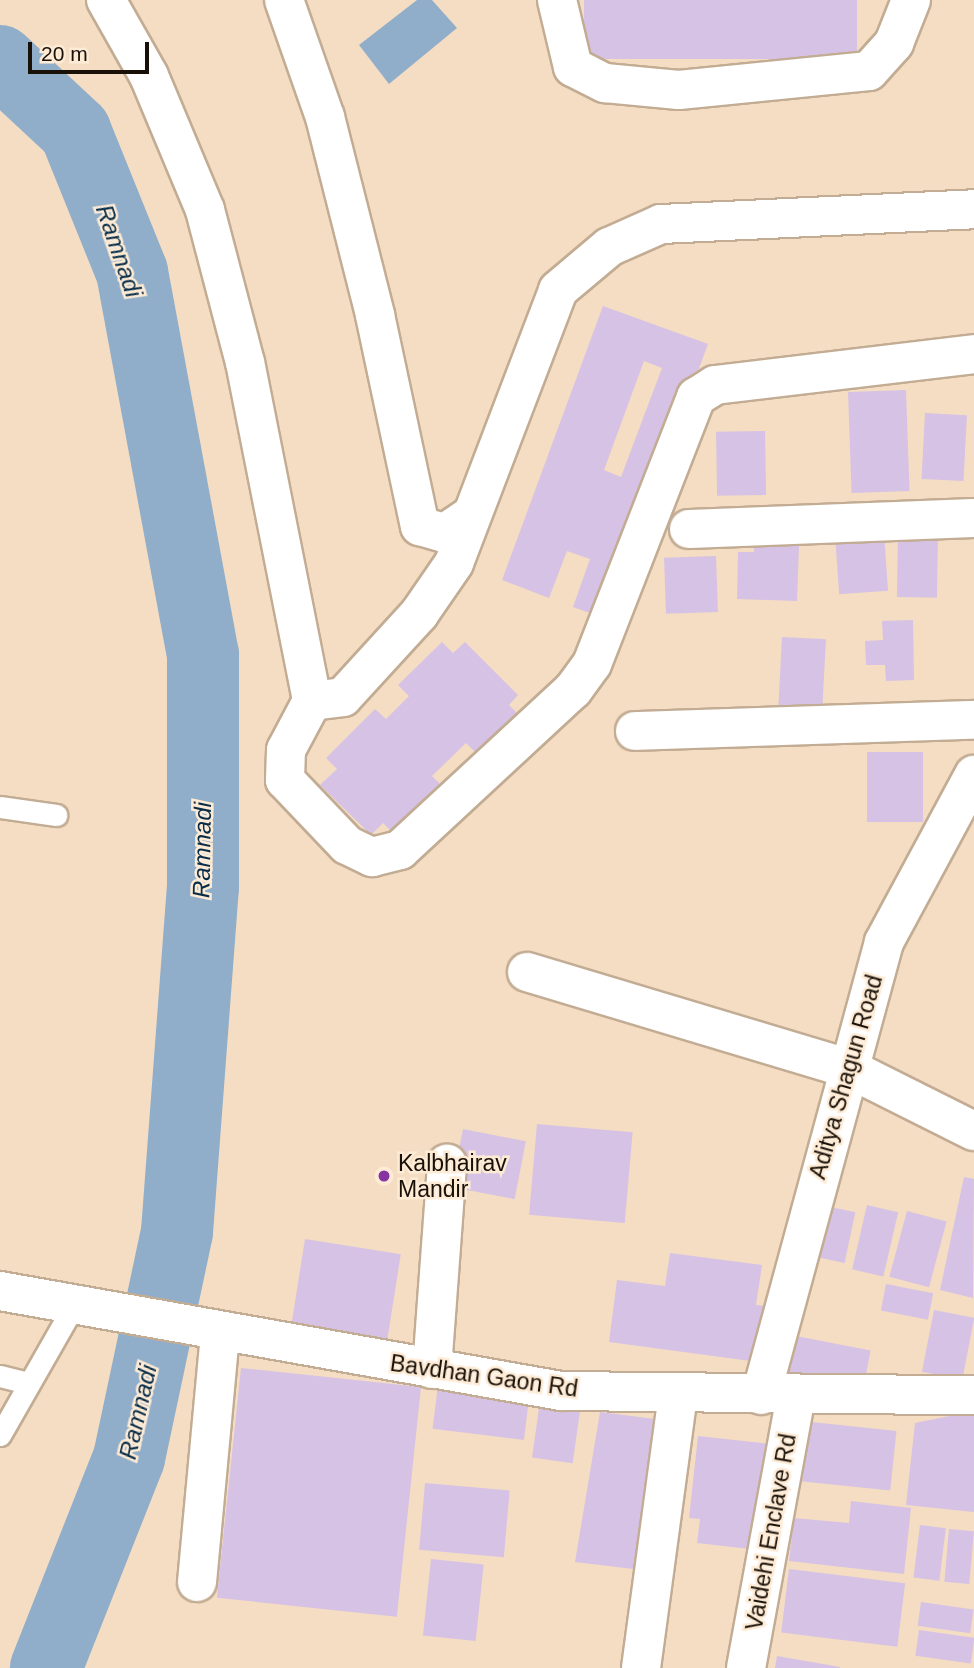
<!DOCTYPE html>
<style>
body{margin:0}
#map{position:relative;width:974px;height:1668px;overflow:hidden;background:#f4ddc3;font-family:Arial,sans-serif}
div>[style]{position:absolute}
[style*='--x']{left:calc(var(--x)*1px);top:calc(var(--y)*1px);width:calc(var(--w)*1px);rotate:calc(var(--a)*1deg)}
.water>*{inset:0;background:#90aec9}
.river>*{height:72px;margin:-36px;padding:0 36px;transform-origin:36px;border-radius:36px;background:#90aec9}
.building>*{inset:0;background:#d6c2e4;transform-origin:0 0}
.roads{filter:drop-shadow(2px 0 #c2ac93) drop-shadow(-2px 0 #c2ac93) drop-shadow(0 2px #c2ac93) drop-shadow(0 -2px #c2ac93)}
.lane>*{height:21px;margin:-10.5px;padding:0 10.5px;transform-origin:10.5px;border-radius:10.5px;background:#fff}
.street>*{height:38px;margin:-19px;padding:0 19px;transform-origin:19px;border-radius:19px;background:#fff}
.secondary>*{height:38px;margin:-19px;padding:0 19px;transform-origin:19px;border-radius:19px;background:#fff}
.dots>*{width:19px;height:19px;translate:-50% -50%;box-sizing:border-box;border:4px solid #feebd6;border-radius:50%}
span{translate:-50% -50%;white-space:nowrap;text-align:center;line-height:1.15;-webkit-text-stroke:5px #feebd6;paint-order:stroke}
.street-label{font-size:23px;color:#191108}
.poi-label{font-size:23px;color:#191108}
.left{translate:0 -50%;text-align:left}
.water-label{font-size:24px;color:#072c48;font-style:italic}
.scale{position:absolute;left:28px;top:42px;width:121px;height:32px;box-sizing:border-box;border:4px solid #191108;border-top:0;padding-left:9px;font-size:21px;line-height:24px;white-space:nowrap;color:#191108;-webkit-text-stroke:5px #feebd6;paint-order:stroke}
</style>
<div id="map">
<div class="water">
<i style="clip-path:polygon(417px 0,432px 0,457px 28px,389px 84px,359px 45px)"></i>
</div>
<div class="river">
<i style="--x:0;--y:61;--w:103;--a:43"></i>
<i style="--x:75;--y:131;--w:152;--a:68"></i>
<i style="--x:132;--y:272;--w:389;--a:79.5"></i>
<i style="--x:203;--y:654;--w:232;--a:90"></i>
<i style="--x:203;--y:886;--w:347;--a:94.3"></i>
<i style="--x:177;--y:1232;--w:231;--a:102"></i>
<i style="--x:129;--y:1458;--w:226;--a:111.6"></i>
</div>
<div class="building">
<i style="left:584px;top:0;width:273px;height:59px"></i>
<i style="clip-path:polygon(evenodd,603px 306px,708px 344px,606px 619px,573px 607px,590px 559px,567px 551px,549px 598px,502px 580px,603px 306px,644px 361px,662px 368px,621px 477px,604px 470px,644px 361px)"></i>
<i style="left:906px;top:390px;width:101px;height:58px;rotate:88deg"></i>
<i style="left:925px;top:413px;width:42px;height:66px;rotate:3deg"></i>
<i style="left:765px;top:431px;width:64px;height:49px;rotate:89deg"></i>
<i style="left:884px;top:533px;width:58px;height:49px;rotate:86deg"></i>
<i style="left:898px;top:534px;width:40px;height:63px;rotate:1deg"></i>
<i style="clip-path:polygon(754px 545px,799px 546px,797px 601px,737px 599px,738px 552px,754px 552px)"></i>
<i style="left:716px;top:556px;width:56px;height:52px;rotate:88deg"></i>
<i style="clip-path:polygon(913px 620px,914px 680px,886px 681px,885px 665px,866px 665px,865px 641px,883px 640px,882px 621px)"></i>
<i style="left:782px;top:637px;width:44px;height:80px;rotate:3deg"></i>
<i style="clip-path:polygon(442px 642px,453px 653px,465px 642px,518px 695px,509px 705px,519px 715px,479px 756px,466px 743px,432px 776px,443px 787px,395px 835px,383px 823px,371px 835px,320px 785px,337px 769px,326px 758px,375px 709px,386px 719px,409px 696px,398px 685px)"></i>
<i style="left:867px;top:752px;width:56px;height:70px"></i>
<i style="left:537px;top:1124px;width:96px;height:91px;rotate:5deg"></i>
<i style="left:463px;top:1129px;width:64px;height:59px;rotate:11deg"></i>
<i style="clip-path:polygon(964px 1177px,974px 1179px,973px 1298px,940px 1290px)"></i>
<i style="left:867px;top:1205px;width:32px;height:66px;rotate:13deg"></i>
<i style="left:826px;top:1206px;width:30px;height:52px;rotate:12deg"></i>
<i style="left:907px;top:1211px;width:41px;height:68px;rotate:15deg"></i>
<i style="left:305px;top:1239px;width:97px;height:93px;rotate:9deg"></i>
<i style="clip-path:polygon(670px 1253px,762px 1265px,756px 1305px,766px 1306px,758px 1362px,609px 1342px,617px 1280px,665px 1286px)"></i>
<i style="left:886px;top:1284px;width:48px;height:27px;rotate:11deg"></i>
<i style="left:934px;top:1310px;width:41px;height:63px;rotate:11deg"></i>
<i style="left:796px;top:1336px;width:76px;height:38px;rotate:11deg"></i>
<i style="left:241px;top:1368px;width:181px;height:231px;rotate:6deg"></i>
<i style="left:438px;top:1385px;width:92px;height:44px;rotate:7deg"></i>
<i style="left:540px;top:1401px;width:41px;height:57px;rotate:8deg"></i>
<i style="clip-path:polygon(974px 1411px,974px 1512px,906px 1505px,915px 1423px)"></i>
<i style="clip-path:polygon(600px 1412px,655px 1419px,642px 1570px,575px 1562px)"></i>
<i style="left:802px;top:1421px;width:95px;height:60px;rotate:6deg"></i>
<i style="clip-path:polygon(698px 1436px,770px 1444px,759px 1550px,697px 1543px,700px 1519px,689px 1518px)"></i>
<i style="left:425px;top:1483px;width:85px;height:67px;rotate:5deg"></i>
<i style="clip-path:polygon(851px 1501px,911px 1508px,904px 1574px,789px 1561px,794px 1518px,849px 1523px)"></i>
<i style="left:920px;top:1525px;width:26px;height:53px;rotate:7deg"></i>
<i style="left:949px;top:1529px;width:25px;height:53px;rotate:5deg"></i>
<i style="left:431px;top:1559px;width:53px;height:77px;rotate:6deg"></i>
<i style="left:789px;top:1569px;width:117px;height:64px;rotate:7deg"></i>
<i style="left:921px;top:1602px;width:53px;height:24px;rotate:8deg"></i>
<i style="left:919px;top:1630px;width:56px;height:26px;rotate:8deg"></i>
<i style="clip-path:polygon(777px 1656px,840px 1667px,840px 1668px,775px 1668px)"></i>
</div>
<div class="roads">
<div class="lane">
<i style="--x:0;--y:807;--w:57;--a:8.1"></i>
<i style="--x:0;--y:1376;--w:30;--a:14"></i>
<i style="--x:0;--y:1435;--w:147;--a:-60.3"></i>
</div>
<div class="street">
<i style="--x:106;--y:0;--w:87;--a:60.5"></i>
<i style="--x:149;--y:76;--w:145;--a:67.3"></i>
<i style="--x:205;--y:210;--w:157;--a:75.3"></i>
<i style="--x:245;--y:362;--w:346;--a:78.8"></i>
<i style="--x:312;--y:701;--w:55;--a:118"></i>
<i style="--x:286;--y:750;--w:30;--a:92"></i>
<i style="--x:285;--y:780;--w:90;--a:46.4"></i>
<i style="--x:347;--y:845;--w:28;--a:26"></i>
<i style="--x:372;--y:857;--w:29;--a:-14"></i>
<i style="--x:400;--y:850;--w:236;--a:-42.8"></i>
<i style="--x:573;--y:690;--w:32;--a:-54"></i>
<i style="--x:592;--y:664;--w:287;--a:-68.7"></i>
<i style="--x:696;--y:397;--w:22;--a:-32"></i>
<i style="--x:715;--y:385;--w:261;--a:-6.8"></i>
<i style="--x:284;--y:0;--w:124;--a:70.7"></i>
<i style="--x:325;--y:117;--w:204;--a:75.8"></i>
<i style="--x:375;--y:315;--w:216;--a:78"></i>
<i style="--x:420;--y:526;--w:26;--a:16"></i>
<i style="--x:445;--y:533;--w:32;--a:-34"></i>
<i style="--x:557;--y:0;--w:69;--a:76.6"></i>
<i style="--x:573;--y:67;--w:36;--a:27"></i>
<i style="--x:605;--y:83;--w:74;--a:5.4"></i>
<i style="--x:679;--y:90;--w:191;--a:-5.7"></i>
<i style="--x:869;--y:71;--w:38;--a:-48"></i>
<i style="--x:894;--y:43;--w:46;--a:-68.4"></i>
<i style="--x:689;--y:529;--w:285;--a:-2.2"></i>
<i style="--x:312;--y:701;--w:31;--a:-7"></i>
<i style="--x:343;--y:697;--w:113;--a:-47.5"></i>
<i style="--x:419;--y:614;--w:62;--a:-55.5"></i>
<i style="--x:454;--y:563;--w:292;--a:-69.1"></i>
<i style="--x:558;--y:290;--w:67;--a:-40.1"></i>
<i style="--x:609;--y:247;--w:57;--a:-23.9"></i>
<i style="--x:661;--y:224;--w:313;--a:-2.7"></i>
<i style="--x:635;--y:731;--w:339;--a:-1.9"></i>
<i style="--x:527;--y:972;--w:335;--a:16.7"></i>
<i style="--x:848;--y:1068;--w:141;--a:26.6"></i>
<i style="--x:432;--y:1369;--w:206;--a:-85.8"></i>
<i style="--x:761;--y:1395;--w:469;--a:-74.8"></i>
<i style="--x:884;--y:942;--w:190;--a:-61.7"></i>
<i style="--x:197;--y:1582;--w:249;--a:-84.7"></i>
<i style="--x:641;--y:1668;--w:277;--a:-82.3"></i>
<i style="--x:746;--y:1668;--w:278;--a:-79.6"></i>
</div>
<div class="secondary">
<i style="--x:0;--y:1291;--w:570;--a:10.11"></i>
<i style="--x:561;--y:1391;--w:413;--a:0.6"></i>
</div>
</div>
<div class="dots">
<i style="left:384px;top:1176px;background:#8634a2"></i>
</div>
<div class="street-label">
<span style="left:846px;top:1077px;rotate:-74deg">Aditya Shagun Road</span>
<span style="left:484px;top:1376px;rotate:8deg">Bavdhan Gaon Rd</span>
<span style="left:771px;top:1532px;rotate:-80deg">Vaidehi Enclave Rd</span>
</div>
<div class="poi-label">
<span class="left" style="left:398px;top:1176px">Kalbhairav<br>Mandir</span>
</div>
<div class="water-label">
<span style="left:119px;top:251px;rotate:71deg">Ramnadi</span>
<span style="left:202px;top:850px;rotate:-89deg">Ramnadi</span>
<span style="left:138px;top:1412px;rotate:-77deg">Ramnadi</span>
</div>
<div class="scale">20 m</div>
</div>
